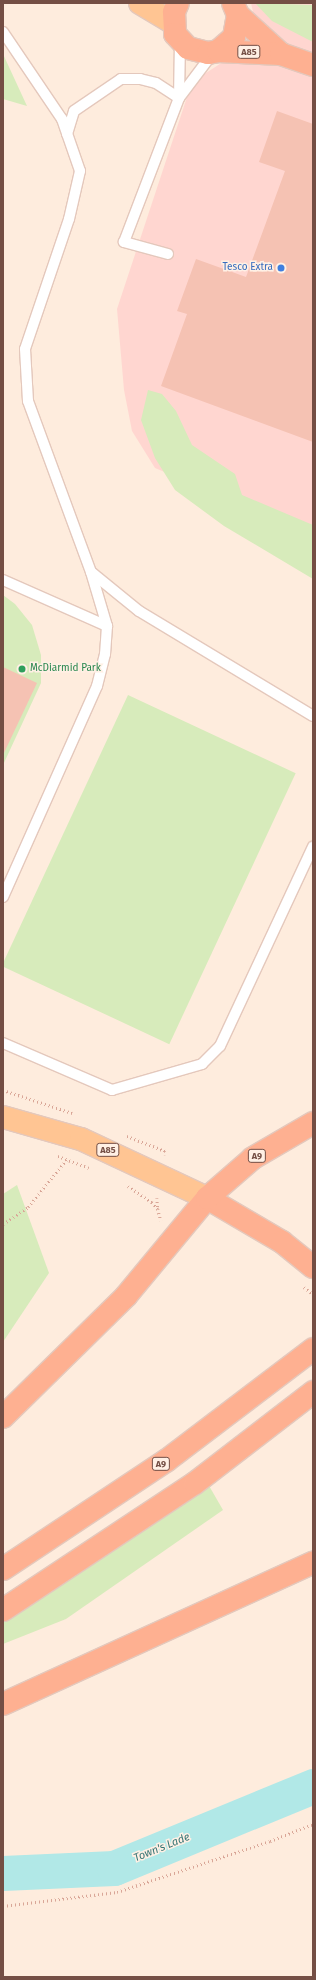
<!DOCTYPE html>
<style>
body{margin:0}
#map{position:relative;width:316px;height:1980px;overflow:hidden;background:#feecdd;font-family:"Fira Sans",sans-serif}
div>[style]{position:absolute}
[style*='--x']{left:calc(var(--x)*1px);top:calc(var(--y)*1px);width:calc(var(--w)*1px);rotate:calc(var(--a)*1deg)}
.commercial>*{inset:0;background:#ffd6d0}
.green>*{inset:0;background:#d7ebbb;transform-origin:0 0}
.river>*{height:35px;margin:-17.5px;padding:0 17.5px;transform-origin:17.5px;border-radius:17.5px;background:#b1e8e7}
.building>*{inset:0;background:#f5c2b3}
.path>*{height:2.5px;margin-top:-1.25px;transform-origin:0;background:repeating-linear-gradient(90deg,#d9a697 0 1px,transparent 0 4px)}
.roads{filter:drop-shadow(1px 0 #e4c8bc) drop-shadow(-1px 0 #e4c8bc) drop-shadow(0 1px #e4c8bc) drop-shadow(0 -1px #e4c8bc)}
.service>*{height:10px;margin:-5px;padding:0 5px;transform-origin:5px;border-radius:5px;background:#fff}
.primary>*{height:22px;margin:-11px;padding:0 11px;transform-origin:11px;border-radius:11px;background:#ffc593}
.trunk>*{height:22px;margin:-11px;padding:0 11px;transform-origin:11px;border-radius:11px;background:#feb091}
.dots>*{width:11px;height:11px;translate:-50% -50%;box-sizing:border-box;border:2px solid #fff0e5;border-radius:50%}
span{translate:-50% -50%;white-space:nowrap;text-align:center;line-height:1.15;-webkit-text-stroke:3px #fff0e5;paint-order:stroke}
.shield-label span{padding:1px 3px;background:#fff0e5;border:1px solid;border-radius:3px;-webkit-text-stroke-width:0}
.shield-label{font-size:9px;color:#744e44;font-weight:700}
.shop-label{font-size:10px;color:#366cbe}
.right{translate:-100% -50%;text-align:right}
.leisure-label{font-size:10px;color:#27864d}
.left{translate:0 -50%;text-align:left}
.water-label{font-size:11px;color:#357474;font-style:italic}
.frame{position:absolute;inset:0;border:4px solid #744e44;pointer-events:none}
</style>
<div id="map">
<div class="commercial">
<i style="clip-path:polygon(251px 3px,313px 3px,313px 534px,155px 468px,132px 431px,124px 390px,117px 309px,192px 82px,226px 60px,253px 12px)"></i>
</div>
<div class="green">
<i style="clip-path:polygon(255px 3px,313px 5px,313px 42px,272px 21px)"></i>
<i style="clip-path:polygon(3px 54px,27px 106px,3px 99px)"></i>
<i style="clip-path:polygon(148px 390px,162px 394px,176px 411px,192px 445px,235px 474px,242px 495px,313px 525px,313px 579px,224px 526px,175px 490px,155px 458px,141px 420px)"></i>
<i style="clip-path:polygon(3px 595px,15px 604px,32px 625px,41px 655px,41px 683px,3px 765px)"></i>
<i style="left:128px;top:695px;width:185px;height:299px;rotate:25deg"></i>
<i style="clip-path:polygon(17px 1185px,49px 1273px,3px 1342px,3px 1194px)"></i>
<i style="clip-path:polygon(208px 1484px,223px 1510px,66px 1619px,3px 1644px,3px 1615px)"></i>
</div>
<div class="river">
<i style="--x:3;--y:1873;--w:111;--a:-2.6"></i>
<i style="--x:114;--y:1868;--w:215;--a:-22.4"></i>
</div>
<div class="building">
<i style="clip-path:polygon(277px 111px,313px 124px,313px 442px,161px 386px,187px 314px,177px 311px,196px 259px,246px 277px,285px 171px,259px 162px)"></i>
<i style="clip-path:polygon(3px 667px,37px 683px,3px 755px)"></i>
</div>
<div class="path">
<i style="--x:3;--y:1090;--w:73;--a:18.4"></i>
<i style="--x:127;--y:1136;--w:41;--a:21.5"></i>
<i style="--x:165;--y:1151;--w:4;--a:104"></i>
<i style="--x:58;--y:1156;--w:33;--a:21"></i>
<i style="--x:128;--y:1186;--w:29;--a:34"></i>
<i style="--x:152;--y:1202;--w:9;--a:49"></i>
<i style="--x:158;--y:1209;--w:12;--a:76"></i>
<i style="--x:157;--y:1198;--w:11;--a:85"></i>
<i style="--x:3;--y:1224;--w:30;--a:-34"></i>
<i style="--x:28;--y:1207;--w:62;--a:-50.9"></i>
<i style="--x:304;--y:1287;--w:11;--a:38"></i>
<i style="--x:3;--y:1906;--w:115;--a:-7"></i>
<i style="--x:117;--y:1892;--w:161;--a:-18.4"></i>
<i style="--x:270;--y:1841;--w:46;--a:-21.6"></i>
</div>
<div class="roads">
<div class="service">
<i style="--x:3;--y:32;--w:105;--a:55.9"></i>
<i style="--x:62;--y:119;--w:55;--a:70.9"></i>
<i style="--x:80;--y:171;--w:49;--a:102.9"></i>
<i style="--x:69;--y:219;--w:137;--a:108.7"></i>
<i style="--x:25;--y:349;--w:52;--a:86.7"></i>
<i style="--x:28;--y:401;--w:182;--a:69.8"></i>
<i style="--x:91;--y:572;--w:56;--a:73.5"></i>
<i style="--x:107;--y:626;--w:28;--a:94"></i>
<i style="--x:105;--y:654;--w:33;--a:104"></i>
<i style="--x:97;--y:686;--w:231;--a:114"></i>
<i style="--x:179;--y:98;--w:56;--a:-89"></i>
<i style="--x:67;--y:134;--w:24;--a:-73"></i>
<i style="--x:74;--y:111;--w:57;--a:-34.2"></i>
<i style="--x:121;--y:79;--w:19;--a:0"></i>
<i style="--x:140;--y:79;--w:16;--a:14"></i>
<i style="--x:156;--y:83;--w:27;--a:33"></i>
<i style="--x:168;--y:254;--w:46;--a:-164.7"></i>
<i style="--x:124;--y:242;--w:154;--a:-69.1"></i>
<i style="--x:179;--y:98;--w:56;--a:-52.9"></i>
<i style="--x:91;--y:572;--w:62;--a:39.1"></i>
<i style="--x:139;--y:611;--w:203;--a:31.1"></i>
<i style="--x:3;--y:580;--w:114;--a:23.9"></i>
<i style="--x:3;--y:1043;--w:119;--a:23.3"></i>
<i style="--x:112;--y:1090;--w:94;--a:-16.1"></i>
<i style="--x:202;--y:1064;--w:25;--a:-45"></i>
<i style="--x:220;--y:1046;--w:220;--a:-65"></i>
</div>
<div class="primary">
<i style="--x:140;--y:3;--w:39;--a:31"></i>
<i style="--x:3;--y:1117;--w:81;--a:15.8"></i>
<i style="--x:81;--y:1139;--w:139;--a:25.1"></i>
</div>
<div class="trunk">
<i style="--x:178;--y:3;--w:10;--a:114"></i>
<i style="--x:174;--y:12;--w:22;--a:87"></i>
<i style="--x:175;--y:34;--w:19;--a:47"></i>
<i style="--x:188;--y:48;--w:21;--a:14"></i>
<i style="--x:208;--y:53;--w:10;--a:-11"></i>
<i style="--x:218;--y:51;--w:21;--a:-41"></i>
<i style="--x:234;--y:37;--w:22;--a:-80"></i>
<i style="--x:238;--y:15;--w:13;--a:-113"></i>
<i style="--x:238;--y:15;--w:58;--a:42.2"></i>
<i style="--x:218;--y:51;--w:63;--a:2.7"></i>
<i style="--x:281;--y:54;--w:34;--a:19"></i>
<i style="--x:207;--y:1198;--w:87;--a:30.4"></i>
<i style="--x:282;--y:1242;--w:40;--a:39"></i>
<i style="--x:3;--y:1417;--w:173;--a:-44.5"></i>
<i style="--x:126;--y:1296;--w:127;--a:-50.4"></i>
<i style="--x:207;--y:1198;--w:61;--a:-41"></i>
<i style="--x:253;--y:1158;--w:69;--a:-30.3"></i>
<i style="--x:3;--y:1569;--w:197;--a:-33.6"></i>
<i style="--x:167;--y:1460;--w:183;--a:-37.2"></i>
<i style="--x:3;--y:1610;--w:230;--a:-33.5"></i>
<i style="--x:195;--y:1483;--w:149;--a:-37.6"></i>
<i style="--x:3;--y:1704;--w:341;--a:-24.5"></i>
</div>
</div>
<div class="dots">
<i style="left:281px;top:268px;background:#3f7fe0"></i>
<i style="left:22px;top:669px;background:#2e9e5b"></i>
</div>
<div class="shield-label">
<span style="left:249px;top:52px">A85</span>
<span style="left:108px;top:1150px">A85</span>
<span style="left:257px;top:1156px">A9</span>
<span style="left:161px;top:1464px">A9</span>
</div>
<div class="shop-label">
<span class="right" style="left:273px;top:268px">Tesco Extra</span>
</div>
<div class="leisure-label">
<span class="left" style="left:30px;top:669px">McDiarmid Park</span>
</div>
<div class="water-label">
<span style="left:162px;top:1848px;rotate:-22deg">Town's Lade</span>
</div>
<div class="frame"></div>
</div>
